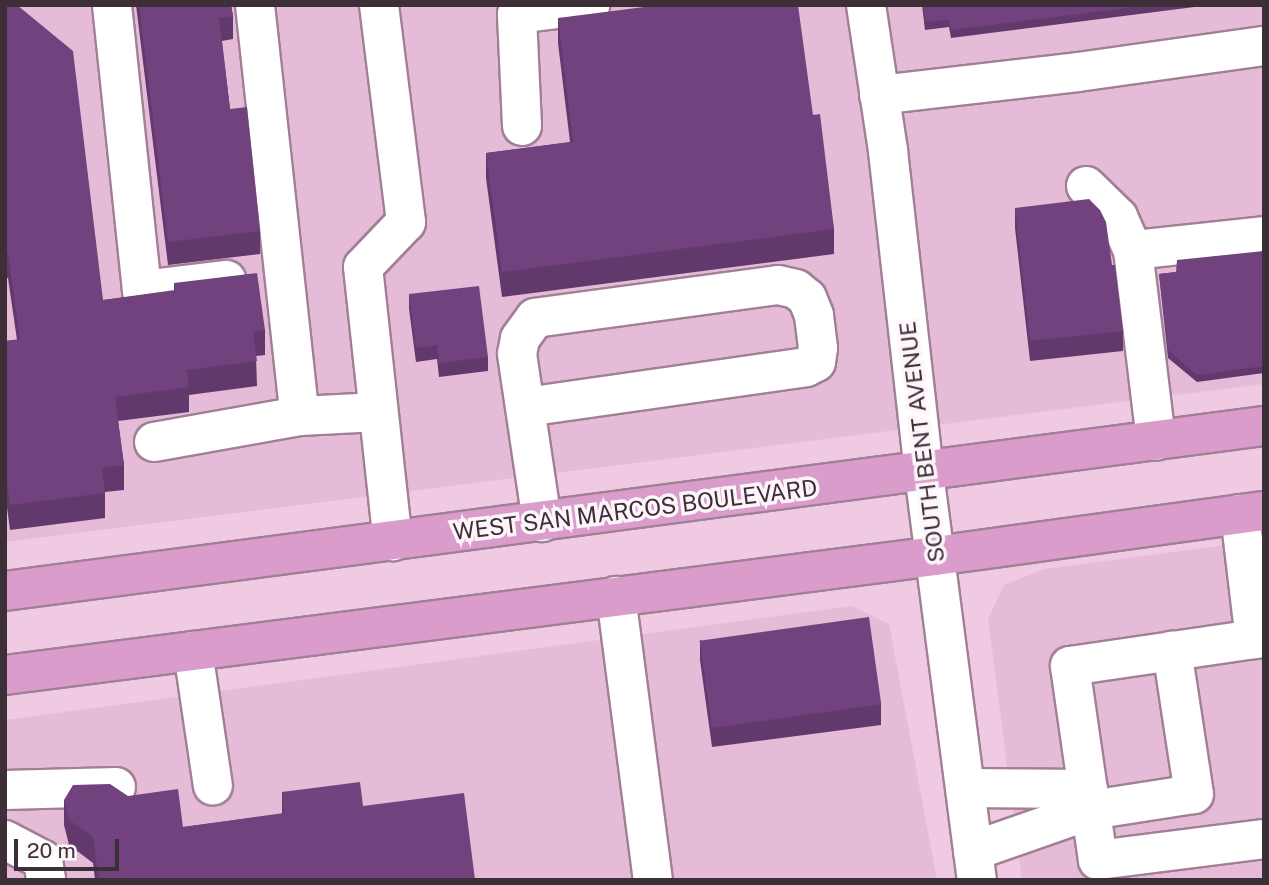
<!DOCTYPE html>
<style>
body{margin:0}
#map{position:relative;width:1269px;height:885px;overflow:hidden;background:#efcae2;font-family:"Public Sans",sans-serif}
div>[style]{position:absolute}
[style*='--x']{left:calc(var(--x)*1px);top:calc(var(--y)*1px);width:calc(var(--w)*1px);rotate:calc(var(--a)*1deg)}
.built>*{inset:0;background:#e6bbd8}
.roads{filter:drop-shadow(2px 0 #a18096) drop-shadow(-2px 0 #a18096) drop-shadow(0 2px #a18096) drop-shadow(0 -2px #a18096)}
.minor>*{height:38px;margin:-19px;padding:0 19px;transform-origin:19px;border-radius:19px;background:#fff}
.major>*{height:38px;margin:-19px;padding:0 19px;transform-origin:19px;border-radius:19px;background:#da9cca}
.wall>*{inset:0;background:#62396c}
.building>*{inset:0;background:#72427e;transform-origin:0 0}
span{translate:-50% -50%;white-space:nowrap;text-align:center;line-height:1.15;-webkit-text-stroke:7px #fdf5fa;paint-order:stroke}
.street-label{font-size:23px;color:#3d2f38}
.frame{position:absolute;inset:0;border:7px solid #3d2f38;pointer-events:none}
.scale{position:absolute;left:14px;top:839px;width:105px;height:32px;box-sizing:border-box;border:4px solid #3d2f38;border-top:0;padding-left:9px;font-size:21px;line-height:24px;white-space:nowrap;color:#3d2f38;-webkit-text-stroke:5px #fdf5fa;paint-order:stroke}
</style>
<div id="map">
<div class="built">
<i style="clip-path:polygon(5px 5px,1264px 5px,1264px 384px,5px 542px)"></i>
<i style="clip-path:polygon(1264px 540px,1264px 880px,1022px 880px,988px 619px,1004px 585px,1045px 569px)"></i>
<i style="clip-path:polygon(852px 606px,889px 624px,937px 880px,5px 880px,5px 720px)"></i>
</div>
<div class="roads">
<div class="minor">
<i style="--x:112;--y:5;--w:287;--a:84"></i>
<i style="--x:142;--y:290;--w:85;--a:-6.8"></i>
<i style="--x:255;--y:5;--w:413;--a:83.8"></i>
<i style="--x:300;--y:416;--w:78;--a:-2.9"></i>
<i style="--x:379;--y:5;--w:219;--a:82.9"></i>
<i style="--x:406;--y:222;--w:62;--a:133.7"></i>
<i style="--x:363;--y:267;--w:276;--a:83.8"></i>
<i style="--x:866;--y:5;--w:148;--a:81.4"></i>
<i style="--x:888;--y:151;--w:324;--a:83.6"></i>
<i style="--x:924;--y:473;--w:410;--a:82.6"></i>
<i style="--x:879;--y:95;--w:200;--a:-6.6"></i>
<i style="--x:1078;--y:72;--w:188;--a:-8"></i>
<i style="--x:522;--y:126;--w:112;--a:-92.6"></i>
<i style="--x:517;--y:14;--w:74;--a:-7"></i>
<i style="--x:1086;--y:186;--w:45;--a:44.1"></i>
<i style="--x:1118;--y:217;--w:36;--a:66"></i>
<i style="--x:1133;--y:250;--w:192;--a:83.1"></i>
<i style="--x:1133;--y:250;--w:132;--a:-6.1"></i>
<i style="--x:526;--y:407;--w:283;--a:-8.1"></i>
<i style="--x:806;--y:367;--w:11;--a:-27"></i>
<i style="--x:816;--y:362;--w:14;--a:-82"></i>
<i style="--x:818;--y:348;--w:33;--a:-97"></i>
<i style="--x:814;--y:315;--w:18;--a:-112"></i>
<i style="--x:807;--y:298;--w:14;--a:-141"></i>
<i style="--x:796;--y:289;--w:18;--a:-167"></i>
<i style="--x:778;--y:285;--w:245;--a:172.3"></i>
<i style="--x:535;--y:318;--w:26;--a:126"></i>
<i style="--x:520;--y:339;--w:15;--a:101"></i>
<i style="--x:517;--y:354;--w:170;--a:81.5"></i>
<i style="--x:154;--y:442;--w:148;--a:-10.1"></i>
<i style="--x:1240;--y:514;--w:126;--a:83.2"></i>
<i style="--x:1255;--y:639;--w:187;--a:171.7"></i>
<i style="--x:1070;--y:666;--w:196;--a:81.8"></i>
<i style="--x:1098;--y:860;--w:167;--a:-7.2"></i>
<i style="--x:616;--y:596;--w:286;--a:82.6"></i>
<i style="--x:193;--y:651;--w:136;--a:81.6"></i>
<i style="--x:965;--y:788;--w:123;--a:0.5"></i>
<i style="--x:5;--y:790;--w:111;--a:-1.5"></i>
<i style="--x:5;--y:840;--w:43;--a:27.8"></i>
<i style="--x:43;--y:860;--w:20;--a:81"></i>
<i style="--x:973;--y:851;--w:125;--a:-19.2"></i>
<i style="--x:1091;--y:810;--w:104;--a:-8.8"></i>
<i style="--x:1194;--y:794;--w:145;--a:-98.7"></i>
</div>
<div class="major">
<i style="--x:5;--y:591;--w:1270;--a:-7.47"></i>
<i style="--x:5;--y:675;--w:938;--a:-7.29"></i>
<i style="--x:935;--y:556;--w:332;--a:-7.8"></i>
</div>
</div>
<div class="wall">
<i style="clip-path:polygon(5px 5px,103px 300px,174px 291px,174px 283px,265px 330px,265px 355px,256px 356px,257px 386px,189px 395px,189px 412px,118px 421px,124px 465px,124px 490px,105px 492px,105px 518px,10px 530px,5px 492px,5px 341px,17px 340px,8px 278px,5px 278px)"></i>
<i style="clip-path:polygon(136px 5px,231px 5px,233px 16px,233px 39px,222px 41px,230px 109px,260px 231px,260px 254px,168px 265px)"></i>
<i style="clip-path:polygon(922px 5px,1210px 5px,951px 38px,949px 27px,925px 30px)"></i>
<i style="clip-path:polygon(558px 18px,813px 115px,834px 229px,834px 254px,502px 297px,486px 178px,486px 153px,570px 142px,558px 43px)"></i>
<i style="clip-path:polygon(1015px 208px,1123px 331px,1123px 351px,1030px 361px,1015px 228px)"></i>
<i style="clip-path:polygon(1264px 251px,1264px 373px,1197px 382px,1168px 358px,1159px 274px,1176px 272px)"></i>
<i style="clip-path:polygon(409px 294px,488px 357px,488px 371px,439px 377px,437px 359px,416px 362px,409px 309px)"></i>
<i style="clip-path:polygon(700px 640px,881px 704px,881px 725px,712px 747px,700px 660px)"></i>
<i style="clip-path:polygon(282px 792px,363px 806px,475px 880px,95px 880px,93px 863px,69px 845px,64px 825px,64px 800px,128px 796px,183px 827px,282px 814px)"></i>
</div>
<div class="building">
<i style="clip-path:polygon(5px 5px,17px 5px,73px 51px,103px 300px,175px 290px,174px 283px,257px 273px,265px 330px,253px 332px,257px 361px,186px 370px,189px 387px,115px 397px,124px 465px,102px 468px,105px 493px,10px 505px,5px 468px,5px 341px,20px 339px,8px 253px,5px 254px)"></i>
<i style="clip-path:polygon(139px 5px,231px 5px,233px 16px,219px 18px,230px 109px,247px 107px,260px 231px,168px 242px)"></i>
<i style="clip-path:polygon(660px 5px,798px 5px,813px 115px,820px 114px,834px 229px,502px 272px,486px 153px,573px 142px,558px 18px)"></i>
<i style="clip-path:polygon(923px 5px,1151px 5px,951px 30px,949px 20px,925px 22px)"></i>
<i style="clip-path:polygon(1089px 199px,1100px 210px,1106px 222px,1112px 265px,1115px 265px,1123px 331px,1030px 341px,1015px 208px)"></i>
<i style="clip-path:polygon(1264px 251px,1264px 366px,1197px 375px,1168px 350px,1159px 274px,1176px 272px,1177px 260px)"></i>
<i style="clip-path:polygon(479px 286px,488px 357px,439px 363px,437px 345px,416px 348px,409px 294px)"></i>
<i style="left:869px;top:617px;width:88px;height:171px;rotate:82deg"></i>
<i style="clip-path:polygon(360px 782px,363px 806px,464px 793px,475px 880px,99px 880px,93px 837px,69px 820px,64px 800px,73px 785px,110px 784px,128px 796px,178px 789px,183px 827px,284px 813px,282px 792px)"></i>
</div>
<div class="street-label">
<span style="left:922px;top:442px;rotate:-97deg">SOUTH BENT AVENUE</span>
<span style="left:635px;top:510px;rotate:-7deg">WEST SAN MARCOS BOULEVARD</span>
</div>
<div class="frame"></div>
<div class="scale">20 m</div>
</div>
